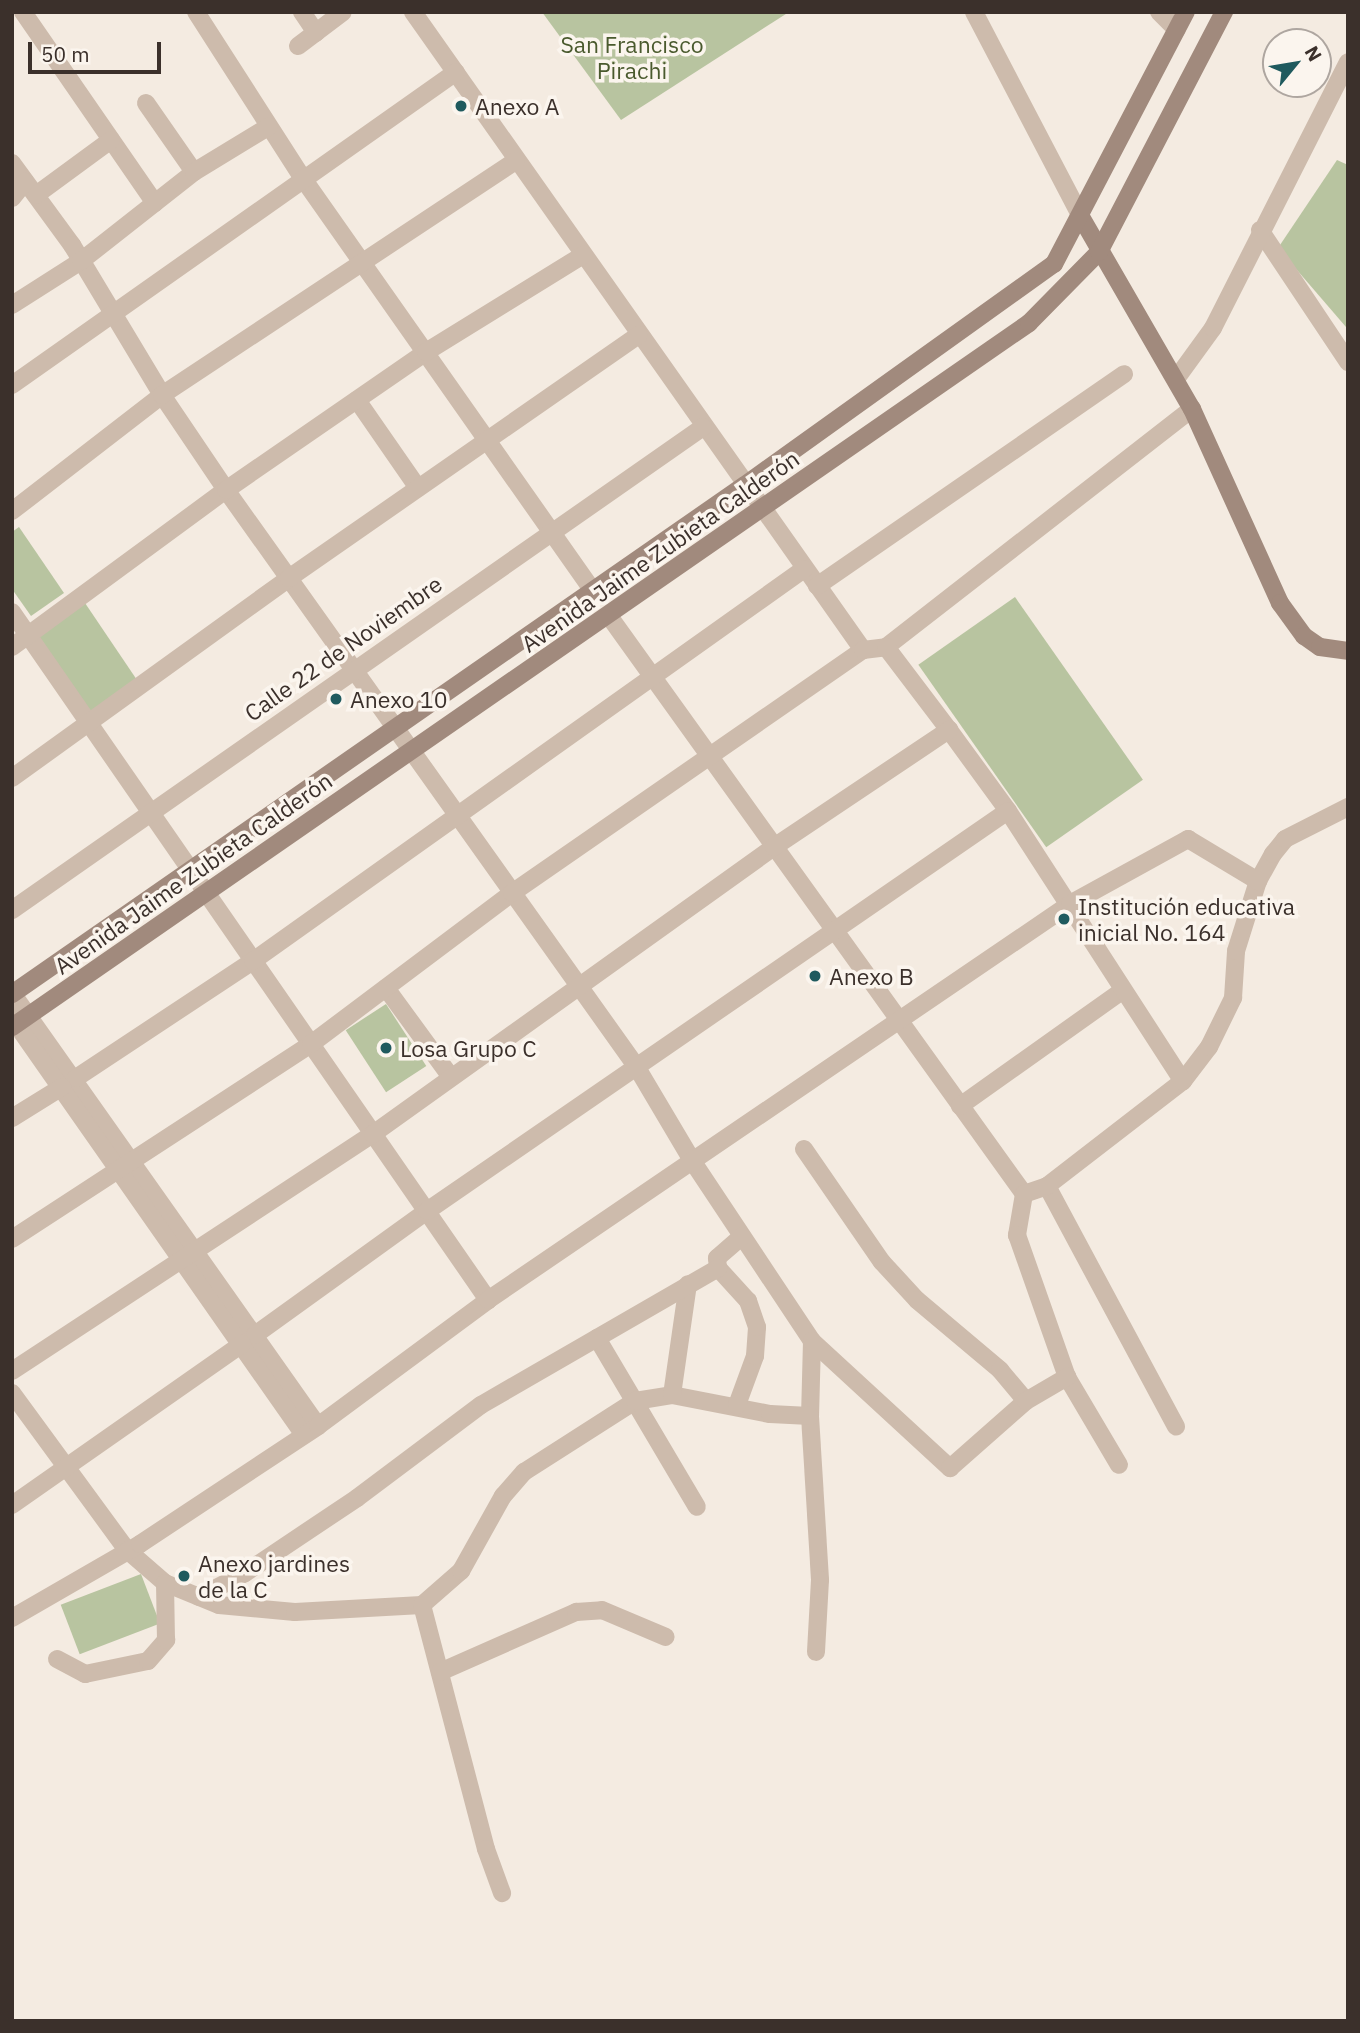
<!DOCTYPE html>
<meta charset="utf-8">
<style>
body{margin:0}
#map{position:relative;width:1360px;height:2033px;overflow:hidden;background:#f4ebe1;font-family:"IBM Plex Sans",sans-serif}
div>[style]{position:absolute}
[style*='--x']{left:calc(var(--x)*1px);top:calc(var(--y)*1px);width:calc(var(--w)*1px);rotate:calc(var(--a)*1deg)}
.green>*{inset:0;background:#b8c4a0;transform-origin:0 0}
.street>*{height:18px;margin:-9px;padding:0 9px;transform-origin:9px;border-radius:9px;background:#cdbbac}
.secondary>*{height:18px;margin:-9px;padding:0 9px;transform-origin:9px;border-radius:9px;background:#a18a7d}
.dots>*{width:19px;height:19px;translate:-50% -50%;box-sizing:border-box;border:4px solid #fbf5ee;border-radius:50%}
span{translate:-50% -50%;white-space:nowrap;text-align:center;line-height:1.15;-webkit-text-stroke:7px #fbf5ee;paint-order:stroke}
.park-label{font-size:23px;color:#4a5a2e}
.poi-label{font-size:23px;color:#3b302b}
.left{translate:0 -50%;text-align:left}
.street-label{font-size:23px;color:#3b302b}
.frame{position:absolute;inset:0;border:14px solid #3b302b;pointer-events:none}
.north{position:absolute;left:1262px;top:28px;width:70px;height:70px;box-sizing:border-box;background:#fbf5ee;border:2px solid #aea6a0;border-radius:50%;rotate:60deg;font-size:19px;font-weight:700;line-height:28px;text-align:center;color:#3b302b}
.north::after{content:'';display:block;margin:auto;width:24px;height:32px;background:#1f5a5e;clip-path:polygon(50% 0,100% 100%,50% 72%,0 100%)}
.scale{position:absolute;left:28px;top:42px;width:133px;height:32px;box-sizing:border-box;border:4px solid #3b302b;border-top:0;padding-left:9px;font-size:21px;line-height:24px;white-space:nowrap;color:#3b302b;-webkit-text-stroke:5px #fbf5ee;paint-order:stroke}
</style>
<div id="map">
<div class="green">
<i style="clip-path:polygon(542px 12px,789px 12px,621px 120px)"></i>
<i style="clip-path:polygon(1337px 160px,1348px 165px,1346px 327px,1278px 248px)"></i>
<i style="clip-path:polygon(19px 527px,64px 593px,31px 616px,12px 589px,12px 532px)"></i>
<i style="left:1015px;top:597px;width:223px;height:118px;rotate:55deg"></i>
<i style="left:85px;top:603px;width:96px;height:57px;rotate:56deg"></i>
<i style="left:386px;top:1004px;width:74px;height:48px;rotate:57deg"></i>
<i style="left:141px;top:1574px;width:53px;height:86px;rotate:69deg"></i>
</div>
<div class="street">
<i style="--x:23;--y:12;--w:232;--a:55.4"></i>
<i style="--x:196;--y:12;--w:200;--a:57.3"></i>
<i style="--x:304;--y:180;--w:502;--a:54.89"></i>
<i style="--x:302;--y:12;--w:25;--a:56"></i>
<i style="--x:413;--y:12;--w:781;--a:54.8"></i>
<i style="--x:974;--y:12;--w:231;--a:62.4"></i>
<i style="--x:1159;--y:12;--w:25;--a:45"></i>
<i style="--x:298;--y:46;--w:56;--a:-37.1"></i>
<i style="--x:146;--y:103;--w:84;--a:55.2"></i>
<i style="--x:12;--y:163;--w:102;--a:53.8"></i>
<i style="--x:72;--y:245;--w:175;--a:59"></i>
<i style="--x:162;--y:395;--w:115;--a:56"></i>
<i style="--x:226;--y:490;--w:707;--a:54.56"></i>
<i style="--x:636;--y:1066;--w:112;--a:59.3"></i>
<i style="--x:693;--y:1162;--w:215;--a:56.4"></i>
<i style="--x:812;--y:1341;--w:75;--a:91.5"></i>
<i style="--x:810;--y:1416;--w:164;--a:86.5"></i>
<i style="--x:820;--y:1580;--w:72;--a:93.2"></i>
<i style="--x:36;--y:195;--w:93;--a:-36.3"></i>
<i style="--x:12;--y:198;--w:21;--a:-51"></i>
<i style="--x:1260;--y:230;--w:159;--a:56.3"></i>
<i style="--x:12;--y:305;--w:82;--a:-32.5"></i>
<i style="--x:81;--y:261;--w:144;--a:-38.2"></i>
<i style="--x:194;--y:172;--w:87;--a:-31.3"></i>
<i style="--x:1176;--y:379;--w:63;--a:-54"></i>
<i style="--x:1213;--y:328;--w:298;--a:-63.1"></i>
<i style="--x:12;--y:385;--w:543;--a:-35.18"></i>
<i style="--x:357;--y:400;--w:107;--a:55.3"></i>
<i style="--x:12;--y:511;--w:190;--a:-37.7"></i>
<i style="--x:162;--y:395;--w:424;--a:-33.5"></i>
<i style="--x:817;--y:586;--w:373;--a:-34.6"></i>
<i style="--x:12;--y:612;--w:837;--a:55.32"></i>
<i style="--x:609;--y:616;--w:712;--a:54.32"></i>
<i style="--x:1024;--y:1194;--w:42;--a:99.7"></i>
<i style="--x:1017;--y:1235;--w:151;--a:70.6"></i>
<i style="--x:1067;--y:1377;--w:102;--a:59.4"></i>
<i style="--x:12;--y:647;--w:265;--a:-36.3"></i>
<i style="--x:226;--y:490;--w:243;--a:-34.6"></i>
<i style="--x:426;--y:352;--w:185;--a:-31.7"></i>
<i style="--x:886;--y:647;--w:388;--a:-37.9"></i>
<i style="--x:12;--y:778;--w:342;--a:-35.8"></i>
<i style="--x:289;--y:578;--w:426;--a:-34.8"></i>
<i style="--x:12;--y:910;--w:843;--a:-34.95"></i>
<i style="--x:386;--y:988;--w:110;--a:53.9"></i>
<i style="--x:12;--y:993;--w:530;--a:54.75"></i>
<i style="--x:12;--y:1018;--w:509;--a:55"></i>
<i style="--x:76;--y:1078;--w:212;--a:-33.5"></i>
<i style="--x:253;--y:961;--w:676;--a:-35.43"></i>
<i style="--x:960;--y:1106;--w:199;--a:-35.4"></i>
<i style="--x:12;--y:1118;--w:59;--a:-31.8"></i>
<i style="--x:804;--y:1149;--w:137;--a:55.4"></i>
<i style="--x:882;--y:1262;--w:52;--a:47.4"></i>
<i style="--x:917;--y:1300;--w:109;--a:40.1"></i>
<i style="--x:1000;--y:1370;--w:40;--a:50"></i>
<i style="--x:1047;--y:1186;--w:273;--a:61.8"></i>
<i style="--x:1024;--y:1194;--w:24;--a:-19"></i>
<i style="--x:1047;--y:1186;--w:172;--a:-37.7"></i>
<i style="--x:1183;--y:1081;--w:43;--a:-52.6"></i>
<i style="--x:1209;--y:1047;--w:55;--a:-63.9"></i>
<i style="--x:1233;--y:998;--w:47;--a:-86.3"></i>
<i style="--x:1236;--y:951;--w:73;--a:-72.6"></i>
<i style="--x:1258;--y:881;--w:31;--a:-61"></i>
<i style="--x:1273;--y:854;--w:19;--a:-51"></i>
<i style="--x:1285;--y:839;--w:71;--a:-26.9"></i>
<i style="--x:12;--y:1239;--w:357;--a:-33.1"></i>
<i style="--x:311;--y:1044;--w:251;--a:-36.9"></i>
<i style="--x:512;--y:893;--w:427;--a:-34.7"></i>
<i style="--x:863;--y:650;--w:23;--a:-7"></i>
<i style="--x:886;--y:647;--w:104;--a:52.8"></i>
<i style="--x:949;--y:730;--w:100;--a:53.9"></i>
<i style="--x:1008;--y:811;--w:322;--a:57.1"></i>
<i style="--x:255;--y:1335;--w:212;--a:-35.8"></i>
<i style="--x:427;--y:1211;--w:705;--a:-34.55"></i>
<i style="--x:597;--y:1338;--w:196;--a:59.4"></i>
<i style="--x:812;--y:1341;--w:188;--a:42.6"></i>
<i style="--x:950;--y:1468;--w:101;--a:-41.4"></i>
<i style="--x:1026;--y:1401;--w:48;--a:-30.3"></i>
<i style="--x:12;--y:1371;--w:432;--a:-33.3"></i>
<i style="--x:373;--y:1134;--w:493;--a:-35.6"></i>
<i style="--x:774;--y:847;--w:211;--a:-33.8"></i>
<i style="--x:12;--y:1393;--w:195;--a:53.8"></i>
<i style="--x:127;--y:1550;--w:50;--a:41"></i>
<i style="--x:165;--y:1583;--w:58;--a:22.2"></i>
<i style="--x:219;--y:1605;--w:76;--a:5.3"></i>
<i style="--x:295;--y:1612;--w:127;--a:-3.2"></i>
<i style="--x:422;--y:1605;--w:52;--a:-41.1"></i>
<i style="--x:461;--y:1571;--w:86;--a:-60.8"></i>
<i style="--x:503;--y:1496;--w:32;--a:-49"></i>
<i style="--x:524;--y:1472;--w:132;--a:-32.6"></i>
<i style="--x:635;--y:1401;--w:37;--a:-9"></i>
<i style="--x:672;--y:1395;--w:100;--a:11"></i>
<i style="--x:770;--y:1414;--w:40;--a:2.9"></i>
<i style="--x:672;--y:1395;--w:112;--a:-81.8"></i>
<i style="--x:737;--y:1405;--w:52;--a:-69.8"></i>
<i style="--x:755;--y:1356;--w:29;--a:-86"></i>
<i style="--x:757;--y:1327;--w:28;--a:-109"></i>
<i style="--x:748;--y:1301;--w:45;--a:-132.3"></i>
<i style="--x:718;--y:1268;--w:10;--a:-96"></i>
<i style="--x:717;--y:1258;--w:33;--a:-41"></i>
<i style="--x:12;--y:1505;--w:281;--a:-35"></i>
<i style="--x:199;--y:1597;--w:52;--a:-27.6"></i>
<i style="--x:245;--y:1573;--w:135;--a:-33.8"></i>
<i style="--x:357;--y:1498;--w:155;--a:-36.9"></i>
<i style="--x:481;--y:1405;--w:274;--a:-30"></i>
<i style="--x:422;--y:1605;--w:252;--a:75.3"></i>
<i style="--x:486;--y:1849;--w:47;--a:70"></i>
<i style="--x:12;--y:1618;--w:148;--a:-30"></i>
<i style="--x:140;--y:1544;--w:214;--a:-33.5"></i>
<i style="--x:318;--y:1426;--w:212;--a:-36.5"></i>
<i style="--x:488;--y:1300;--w:704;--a:-34.23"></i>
<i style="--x:1070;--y:904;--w:135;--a:-28.8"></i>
<i style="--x:1188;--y:839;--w:82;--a:31"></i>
<i style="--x:57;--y:1659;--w:32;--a:28"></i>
<i style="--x:85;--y:1674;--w:64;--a:-11.7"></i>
<i style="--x:148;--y:1661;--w:28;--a:-49"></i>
<i style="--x:166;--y:1640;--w:57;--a:-91"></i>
<i style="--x:440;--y:1672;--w:149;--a:-23.8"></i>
<i style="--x:576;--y:1612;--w:26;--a:-4"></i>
<i style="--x:602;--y:1610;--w:69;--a:22.9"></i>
</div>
<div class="secondary">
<i style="--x:1081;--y:217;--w:222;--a:60"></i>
<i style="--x:1192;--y:409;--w:213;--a:65.6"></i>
<i style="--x:1280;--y:603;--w:41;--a:54"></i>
<i style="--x:1304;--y:636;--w:19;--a:35"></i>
<i style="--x:1320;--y:647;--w:28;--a:8"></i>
<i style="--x:12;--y:994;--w:892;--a:-34.78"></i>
<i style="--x:745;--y:485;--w:380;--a:-35.6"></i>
<i style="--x:1054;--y:264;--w:284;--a:-62.4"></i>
<i style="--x:12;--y:1027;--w:1237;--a:-34.69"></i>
<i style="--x:1029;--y:323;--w:100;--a:-45.4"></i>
<i style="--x:1099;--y:252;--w:271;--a:-62.5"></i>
</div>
<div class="dots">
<i style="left:461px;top:106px;background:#1f5a5e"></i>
<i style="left:336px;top:699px;background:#1f5a5e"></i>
<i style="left:1064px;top:919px;background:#1f5a5e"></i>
<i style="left:815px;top:976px;background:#1f5a5e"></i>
<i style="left:386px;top:1048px;background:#1f5a5e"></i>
<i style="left:184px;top:1576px;background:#1f5a5e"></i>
</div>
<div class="park-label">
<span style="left:632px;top:57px">San Francisco<br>Pirachi</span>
</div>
<div class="poi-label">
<span class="left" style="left:475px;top:106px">Anexo A</span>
<span class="left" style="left:350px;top:699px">Anexo 10</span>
<span class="left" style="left:1078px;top:919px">Institución educativa<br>inicial No. 164</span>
<span class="left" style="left:829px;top:976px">Anexo B</span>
<span class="left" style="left:400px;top:1048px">Losa Grupo C</span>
<span class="left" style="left:198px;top:1576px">Anexo jardines<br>de la C</span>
</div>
<div class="street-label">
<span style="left:660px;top:551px;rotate:-35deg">Avenida Jaime Zubieta Calderón</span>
<span style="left:343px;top:648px;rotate:-35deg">Calle 22 de Noviembre</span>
<span style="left:193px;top:873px;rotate:-35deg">Avenida Jaime Zubieta Calderón</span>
</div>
<div class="frame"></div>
<div class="north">N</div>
<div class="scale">50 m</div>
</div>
